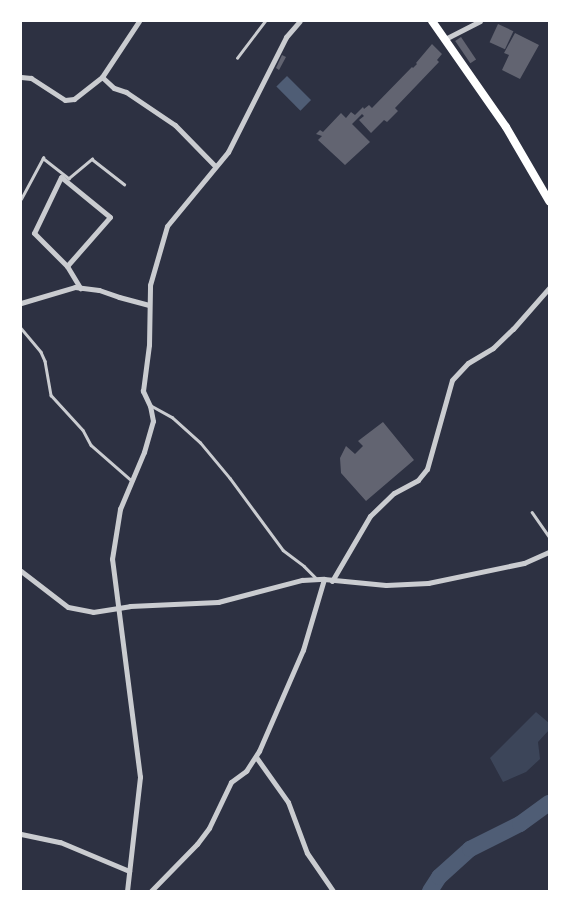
<!DOCTYPE html>
<style>
body{margin:0}
#map{position:relative;width:570px;height:912px;overflow:hidden;background:#2d3142;font-family:"Nunito Sans",sans-serif}
div>[style]{position:absolute}
[style*='--x']{left:calc(var(--x)*1px);top:calc(var(--y)*1px);width:calc(var(--w)*1px);rotate:calc(var(--a)*1deg)}
.green>*{inset:0;background:#3c4559}
.water>*{inset:0;background:#4f5d75;transform-origin:0 0}
.river>*{height:16px;margin:-8px;padding:0 8px;transform-origin:8px;border-radius:8px;background:#4f5d75}
.building>*{inset:0;background:#626471;transform-origin:0 0}
.service>*{height:2.5px;margin:-1.25px;padding:0 1.25px;transform-origin:1.25px;border-radius:1.25px;background:#caccd0}
.minor>*{height:5px;margin:-2.5px;padding:0 2.5px;transform-origin:2.5px;border-radius:2.5px;background:#caccd0}
.trunk>*{height:8px;margin:-4px;padding:0 4px;transform-origin:4px;border-radius:4px;background:#fff}
span{translate:-50% -50%;white-space:nowrap;text-align:center;line-height:1.15;-webkit-text-stroke:5px #fff;paint-order:stroke}
.frame{position:absolute;inset:0;border:22px solid #fff;pointer-events:none}
</style>
<div id="map">
<div class="green">
<i style="clip-path:polygon(536px 712px,549px 723px,549px 730px,538px 742px,540px 759px,526px 772px,503px 782px,490px 758px)"></i>
</div>
<div class="water">
<i style="left:287px;top:76px;width:34px;height:15px;rotate:45deg"></i>
</div>
<div class="river">
<i style="--x:430;--y:891;--w:17;--a:-57"></i>
<i style="--x:439;--y:877;--w:42;--a:-42.1"></i>
<i style="--x:470;--y:849;--w:56;--a:-26.6"></i>
<i style="--x:520;--y:824;--w:36;--a:-36"></i>
</div>
<div class="building">
<i style="left:498px;top:24px;width:17px;height:20px;rotate:25deg"></i>
<i style="clip-path:polygon(515px 33px,539px 45px,520px 79px,502px 70px,509px 55px,504px 53px)"></i>
<i style="left:461px;top:37px;width:27px;height:7px;rotate:56deg"></i>
<i style="clip-path:polygon(432px 44px,442px 54px,437px 60px,439px 62px,395px 108px,398px 111px,387px 122px,384px 120px,371px 133px,359px 120px,364px 116px,362px 114px,352px 124px,370px 142px,345px 165px,318px 140px,322px 136px,316px 134px,320px 130px,323px 132px,341px 113px,346px 118px,351px 112px,355px 115px,363px 107px,364px 109px,369px 105px,372px 108px,412px 67px,413px 68px,417px 64px,416px 63px)"></i>
<i style="clip-path:polygon(282px 55px,286px 57px,279px 70px,276px 68px)"></i>
<i style="clip-path:polygon(383px 422px,414px 460px,366px 501px,341px 473px,340px 458px,346px 446px,355px 454px,363px 446px,358px 441px)"></i>
</div>
<div class="service">
<i style="--x:237;--y:58;--w:46;--a:-52.9"></i>
<i style="--x:21;--y:199;--w:47;--a:-61.8"></i>
<i style="--x:43;--y:158;--w:33;--a:38"></i>
<i style="--x:69;--y:178;--w:30;--a:-40"></i>
<i style="--x:92;--y:159;--w:41;--a:38"></i>
<i style="--x:21;--y:328;--w:31;--a:50"></i>
<i style="--x:41;--y:352;--w:10;--a:66"></i>
<i style="--x:45;--y:361;--w:35;--a:80"></i>
<i style="--x:51;--y:395;--w:47;--a:47.6"></i>
<i style="--x:83;--y:430;--w:17;--a:62"></i>
<i style="--x:91;--y:445;--w:53;--a:41.2"></i>
<i style="--x:152;--y:406;--w:23;--a:29"></i>
<i style="--x:172;--y:417;--w:38;--a:42"></i>
<i style="--x:200;--y:442;--w:47;--a:50.2"></i>
<i style="--x:230;--y:478;--w:89;--a:53.6"></i>
<i style="--x:283;--y:550;--w:26;--a:37"></i>
<i style="--x:304;--y:566;--w:18;--a:45"></i>
<i style="--x:532;--y:512;--w:29;--a:55"></i>
</div>
<div class="minor">
<i style="--x:445;--y:39;--w:39;--a:-27"></i>
<i style="--x:21;--y:77;--w:10;--a:6"></i>
<i style="--x:31;--y:78;--w:40;--a:32.9"></i>
<i style="--x:65;--y:100;--w:9;--a:-6"></i>
<i style="--x:74;--y:99;--w:36;--a:-38"></i>
<i style="--x:102;--y:77;--w:16;--a:43"></i>
<i style="--x:114;--y:88;--w:13;--a:18"></i>
<i style="--x:126;--y:92;--w:59;--a:34"></i>
<i style="--x:175;--y:125;--w:57;--a:45.7"></i>
<i style="--x:102;--y:77;--w:67;--a:-56.5"></i>
<i style="--x:67;--y:266;--w:65;--a:-48.7"></i>
<i style="--x:110;--y:217;--w:63;--a:-140.8"></i>
<i style="--x:61;--y:177;--w:62;--a:115.7"></i>
<i style="--x:34;--y:233;--w:47;--a:45"></i>
<i style="--x:67;--y:266;--w:26;--a:59"></i>
<i style="--x:21;--y:303;--w:56;--a:-16.5"></i>
<i style="--x:75;--y:287;--w:24;--a:7"></i>
<i style="--x:99;--y:290;--w:21;--a:19"></i>
<i style="--x:119;--y:297;--w:31;--a:15"></i>
<i style="--x:21;--y:571;--w:59;--a:37.5"></i>
<i style="--x:68;--y:607;--w:25;--a:11"></i>
<i style="--x:93;--y:612;--w:37;--a:-9"></i>
<i style="--x:130;--y:606;--w:88;--a:-2.6"></i>
<i style="--x:218;--y:602;--w:87;--a:-14.7"></i>
<i style="--x:302;--y:580;--w:22;--a:-3"></i>
<i style="--x:324;--y:579;--w:62;--a:5.5"></i>
<i style="--x:386;--y:585;--w:42;--a:-2.7"></i>
<i style="--x:428;--y:583;--w:98;--a:-11.8"></i>
<i style="--x:524;--y:563;--w:27;--a:-24"></i>
<i style="--x:332;--y:581;--w:75;--a:-59.7"></i>
<i style="--x:370;--y:516;--w:33;--a:-44"></i>
<i style="--x:394;--y:493;--w:27;--a:-28"></i>
<i style="--x:418;--y:480;--w:14;--a:-51"></i>
<i style="--x:427;--y:469;--w:92;--a:-74.3"></i>
<i style="--x:452;--y:380;--w:23;--a:-47"></i>
<i style="--x:468;--y:363;--w:29;--a:-31"></i>
<i style="--x:493;--y:348;--w:28;--a:-44"></i>
<i style="--x:513;--y:329;--w:55;--a:-48.7"></i>
<i style="--x:256;--y:757;--w:55;--a:54.6"></i>
<i style="--x:288;--y:802;--w:54;--a:69.6"></i>
<i style="--x:307;--y:853;--w:46;--a:55.6"></i>
<i style="--x:21;--y:834;--w:40;--a:12"></i>
<i style="--x:60;--y:842;--w:75;--a:22.8"></i>
<i style="--x:127;--y:891;--w:115;--a:-83.5"></i>
<i style="--x:140;--y:777;--w:220;--a:-97.3"></i>
<i style="--x:112;--y:559;--w:51;--a:-80.9"></i>
<i style="--x:120;--y:509;--w:62;--a:-67.2"></i>
<i style="--x:144;--y:452;--w:32;--a:-74"></i>
<i style="--x:153;--y:421;--w:15;--a:-101"></i>
<i style="--x:150;--y:406;--w:17;--a:-115"></i>
<i style="--x:143;--y:391;--w:46;--a:-82.6"></i>
<i style="--x:149;--y:345;--w:60;--a:-89"></i>
<i style="--x:150;--y:285;--w:61;--a:-73.9"></i>
<i style="--x:167;--y:226;--w:96;--a:-50.5"></i>
<i style="--x:228;--y:152;--w:129;--a:-63.2"></i>
<i style="--x:286;--y:37;--w:21;--a:-49"></i>
<i style="--x:151;--y:891;--w:66;--a:-45.6"></i>
<i style="--x:197;--y:844;--w:20;--a:-53"></i>
<i style="--x:209;--y:828;--w:51;--a:-64.4"></i>
<i style="--x:231;--y:782;--w:19;--a:-36"></i>
<i style="--x:246;--y:771;--w:24;--a:-57"></i>
<i style="--x:259;--y:751;--w:110;--a:-66.5"></i>
<i style="--x:303;--y:650;--w:74;--a:-73.5"></i>
</div>
<div class="trunk">
<i style="--x:432;--y:21;--w:129;--a:55.1"></i>
<i style="--x:506;--y:127;--w:86;--a:59.8"></i>
</div>
<div class="frame"></div>
</div>
